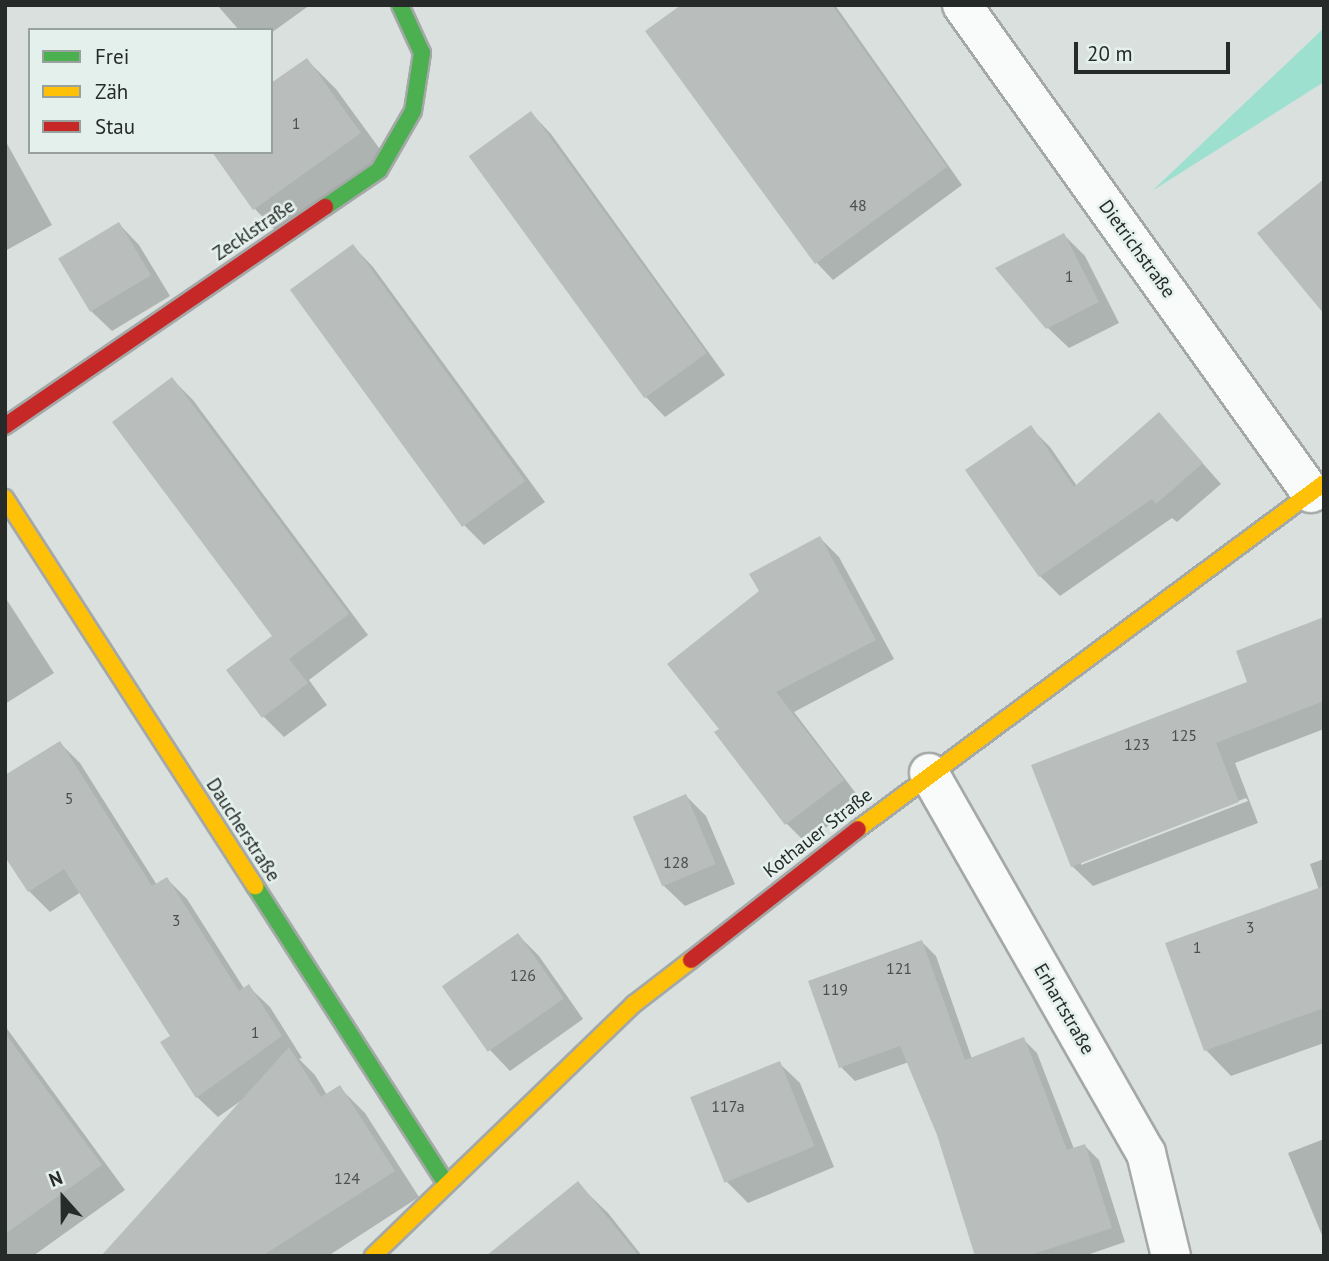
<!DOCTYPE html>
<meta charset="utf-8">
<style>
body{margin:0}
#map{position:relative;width:1329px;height:1261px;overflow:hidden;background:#d9e0de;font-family:"PT Sans",sans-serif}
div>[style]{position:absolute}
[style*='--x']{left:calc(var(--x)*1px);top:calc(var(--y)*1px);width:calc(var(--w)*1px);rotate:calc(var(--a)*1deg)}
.green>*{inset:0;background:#9ee0cf}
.shadow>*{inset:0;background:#0003}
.building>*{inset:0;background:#b9bebd;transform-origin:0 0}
.roads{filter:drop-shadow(2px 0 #a4a8a7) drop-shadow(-2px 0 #a4a8a7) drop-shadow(0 2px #a4a8a7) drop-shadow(0 -2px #a4a8a7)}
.street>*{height:38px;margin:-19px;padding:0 19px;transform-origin:19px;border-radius:19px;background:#f9fafa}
.fast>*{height:16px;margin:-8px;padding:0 8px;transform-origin:8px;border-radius:8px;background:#4caf50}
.slow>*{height:16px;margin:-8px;padding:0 8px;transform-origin:8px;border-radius:8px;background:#ffc107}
.jam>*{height:16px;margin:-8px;padding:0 8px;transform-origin:8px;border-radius:8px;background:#c62828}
span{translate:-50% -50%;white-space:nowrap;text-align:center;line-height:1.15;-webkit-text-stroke:5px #e4f0ec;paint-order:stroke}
.number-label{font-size:16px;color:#4b504e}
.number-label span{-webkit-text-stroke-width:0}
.street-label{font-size:19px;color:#262b29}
.frame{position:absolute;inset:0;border:7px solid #262b29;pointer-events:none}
.legend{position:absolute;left:28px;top:28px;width:245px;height:126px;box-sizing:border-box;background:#e4f0ec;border:2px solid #98a19e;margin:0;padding:9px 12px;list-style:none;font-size:21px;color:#262b29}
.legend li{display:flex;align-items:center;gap:14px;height:35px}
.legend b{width:35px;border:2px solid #98a19e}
.north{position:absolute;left:28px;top:1163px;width:70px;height:70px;-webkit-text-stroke:5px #e4f0ec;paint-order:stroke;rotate:339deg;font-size:19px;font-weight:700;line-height:28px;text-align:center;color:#262b29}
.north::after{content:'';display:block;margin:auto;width:24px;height:32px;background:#262b29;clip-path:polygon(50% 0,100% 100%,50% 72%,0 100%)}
.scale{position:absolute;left:1074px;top:42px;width:156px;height:32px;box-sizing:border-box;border:4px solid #262b29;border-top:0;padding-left:9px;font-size:21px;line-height:24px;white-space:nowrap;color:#262b29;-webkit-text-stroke:5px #e4f0ec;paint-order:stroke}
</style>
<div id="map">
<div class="green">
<i style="clip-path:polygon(1324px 28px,1324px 82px,1152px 191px)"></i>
</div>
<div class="shadow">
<i style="clip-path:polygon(217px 5px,310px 5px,271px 33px,271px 30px,239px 30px)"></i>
<i style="clip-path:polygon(684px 5px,835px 5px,962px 185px,833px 280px,817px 263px,648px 31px)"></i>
<i style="clip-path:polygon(307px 60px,336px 89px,390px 163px,284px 239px,255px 209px,214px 152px,271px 152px)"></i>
<i style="clip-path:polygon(531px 113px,551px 134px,725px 375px,665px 417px,645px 396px)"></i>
<i style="clip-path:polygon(5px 140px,52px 225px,5px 251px)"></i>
<i style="clip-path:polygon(119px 224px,139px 245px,170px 296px,112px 331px,91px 311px)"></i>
<i style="clip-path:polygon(1064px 235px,1085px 256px,1119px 323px,1069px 348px,1048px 328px)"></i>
<i style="clip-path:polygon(353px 246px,373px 267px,545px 502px,484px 545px,464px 525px,292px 291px)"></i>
<i style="clip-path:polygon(172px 379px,193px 400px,368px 635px,309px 680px,327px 705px,284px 737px,263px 716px,274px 637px)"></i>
<i style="clip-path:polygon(1159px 414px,1221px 484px,1177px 522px,1172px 518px,1060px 596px,1040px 576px,1030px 427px,1050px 447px,1077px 486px)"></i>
<i style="clip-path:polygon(820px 538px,839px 557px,894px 659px,794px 712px,861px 800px,806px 843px,787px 824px,721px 729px)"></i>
<i style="clip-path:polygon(5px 597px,54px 673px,5px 704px)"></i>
<i style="clip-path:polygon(evenodd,1324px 619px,1324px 729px,1235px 763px,1258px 823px,1093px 886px,1072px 866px,1250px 683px,1324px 619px,1246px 798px,1248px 801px,1081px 865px,1081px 861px,1246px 798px)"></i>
<i style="clip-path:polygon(60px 743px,80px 763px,157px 885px,167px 879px,187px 899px,245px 990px,249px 987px,270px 1007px,302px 1058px,299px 1059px,315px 1075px,327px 1095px,339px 1087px,365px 1113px,419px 1197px,328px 1256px,113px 1256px,242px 1100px,218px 1117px,197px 1097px,172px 1036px,81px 892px,50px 912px,29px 891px)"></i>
<i style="clip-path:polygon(686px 796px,706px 816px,735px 884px,685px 906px,664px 886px)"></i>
<i style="clip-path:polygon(1324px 859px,1324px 1043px,1231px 1076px,1206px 1050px,1319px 890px,1310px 864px)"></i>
<i style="clip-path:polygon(518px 935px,539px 956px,583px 1019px,510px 1071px,490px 1050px)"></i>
<i style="clip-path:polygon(922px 942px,936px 956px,972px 1059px,1023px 1039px,1037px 1053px,1074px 1149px,1085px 1146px,1099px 1160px,1125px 1242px,1084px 1256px,977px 1256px,939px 1135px,909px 1062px,855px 1081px,841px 1067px)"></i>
<i style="clip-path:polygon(5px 1026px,125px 1190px,33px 1256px,5px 1254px)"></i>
<i style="clip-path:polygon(779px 1063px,800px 1083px,834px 1167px,748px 1203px,727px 1182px)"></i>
<i style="clip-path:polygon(1324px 1139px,1324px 1240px,1288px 1153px)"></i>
<i style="clip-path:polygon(578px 1184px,608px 1213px,642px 1256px,489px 1256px)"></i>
</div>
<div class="building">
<i style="clip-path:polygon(681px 5px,832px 5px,947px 167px,815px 264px,645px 31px)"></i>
<i style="clip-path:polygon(307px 58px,361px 133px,253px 210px,212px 152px,271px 152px,271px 83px)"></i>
<i style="left:531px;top:111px;width:299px;height:77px;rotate:54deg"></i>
<i style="clip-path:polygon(1324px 179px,1324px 314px,1257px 233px)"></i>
<i style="left:119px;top:222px;width:62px;height:71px;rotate:59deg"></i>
<i style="clip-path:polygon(1064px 233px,1099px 302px,1046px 329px,995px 268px)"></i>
<i style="left:353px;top:244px;width:293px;height:78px;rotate:54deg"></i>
<i style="clip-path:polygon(172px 377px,349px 614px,289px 659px,308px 683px,262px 718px,226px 670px,272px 636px,112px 422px)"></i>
<i style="clip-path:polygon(1159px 412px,1203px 463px,1156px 504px,1152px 499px,1039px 577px,965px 470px,1031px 425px,1074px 487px)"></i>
<i style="clip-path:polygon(820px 536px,876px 640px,776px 692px,844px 780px,785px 825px,714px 732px,719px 729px,667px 664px,759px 591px,749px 574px)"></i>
<i style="clip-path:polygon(1324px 617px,1324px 701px,1216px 743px,1239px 802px,1071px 867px,1031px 765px,1247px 682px,1236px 651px)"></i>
<i style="clip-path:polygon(60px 741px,152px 886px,167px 877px,239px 991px,249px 984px,282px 1036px,196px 1098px,160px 1042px,170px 1036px,64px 869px,28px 892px,5px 857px,5px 775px)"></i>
<i style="left:686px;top:794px;width:76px;height:58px;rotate:67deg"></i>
<i style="clip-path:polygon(1324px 886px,1324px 1008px,1204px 1051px,1165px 943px)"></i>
<i style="left:518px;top:933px;width:80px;height:93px;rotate:55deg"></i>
<i style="clip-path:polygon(922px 940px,965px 1060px,1024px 1037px,1067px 1150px,1085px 1144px,1112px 1228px,1027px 1256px,975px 1256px,937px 1135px,900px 1046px,839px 1068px,808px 981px)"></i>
<i style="clip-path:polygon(5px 1033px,102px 1165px,5px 1234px)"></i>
<i style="clip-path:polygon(289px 1047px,321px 1097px,340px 1085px,395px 1171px,262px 1256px,101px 1256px)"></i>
<i style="left:780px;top:1061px;width:92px;height:97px;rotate:68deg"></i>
<i style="clip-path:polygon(578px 1181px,639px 1256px,486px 1256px)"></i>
</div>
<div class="roads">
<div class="street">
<i style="--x:962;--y:5;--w:600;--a:54.43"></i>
<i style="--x:929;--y:773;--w:438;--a:60.3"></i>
<i style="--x:1146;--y:1153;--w:106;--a:76.4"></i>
</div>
<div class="fast">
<i style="--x:325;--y:207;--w:65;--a:-34.4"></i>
<i style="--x:379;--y:170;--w:68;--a:-60"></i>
<i style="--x:413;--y:111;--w:59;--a:-81.2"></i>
<i style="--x:422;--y:53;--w:53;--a:-114.6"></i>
<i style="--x:255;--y:886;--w:354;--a:57.3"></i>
</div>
<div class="slow">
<i style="--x:5;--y:498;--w:462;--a:57.2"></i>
<i style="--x:858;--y:829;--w:580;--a:-36.59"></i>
<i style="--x:373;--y:1256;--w:363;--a:-44"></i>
<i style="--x:634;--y:1004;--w:72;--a:-37.7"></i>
</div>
<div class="jam">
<i style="--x:5;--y:426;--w:388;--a:-34.4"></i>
<i style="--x:691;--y:960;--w:212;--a:-38.1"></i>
</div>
</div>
<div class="number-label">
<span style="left:296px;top:123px">1</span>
<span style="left:858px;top:205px">48</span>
<span style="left:1069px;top:276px">1</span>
<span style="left:1184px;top:735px">125</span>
<span style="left:1137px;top:744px">123</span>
<span style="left:69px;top:798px">5</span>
<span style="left:676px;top:862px">128</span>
<span style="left:176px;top:920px">3</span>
<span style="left:1250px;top:927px">3</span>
<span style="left:1197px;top:947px">1</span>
<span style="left:899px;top:968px">121</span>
<span style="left:523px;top:975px">126</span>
<span style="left:835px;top:989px">119</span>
<span style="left:255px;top:1032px">1</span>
<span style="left:728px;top:1106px">117a</span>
<span style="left:347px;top:1178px">124</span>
</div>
<div class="street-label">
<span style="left:254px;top:230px;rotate:-34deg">Zecklstraße</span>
<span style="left:1137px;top:249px;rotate:54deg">Dietrichstraße</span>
<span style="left:243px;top:830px;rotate:57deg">Daucherstraße</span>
<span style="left:818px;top:833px;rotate:-38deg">Kothauer Straße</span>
<span style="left:1064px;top:1009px;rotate:60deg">Erhartstraße</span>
</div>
<div class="frame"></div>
<ul class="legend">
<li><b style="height:9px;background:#4caf50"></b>Frei</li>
<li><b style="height:9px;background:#ffc107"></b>Zäh</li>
<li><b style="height:9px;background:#c62828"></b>Stau</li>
</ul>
<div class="north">N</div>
<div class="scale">20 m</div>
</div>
